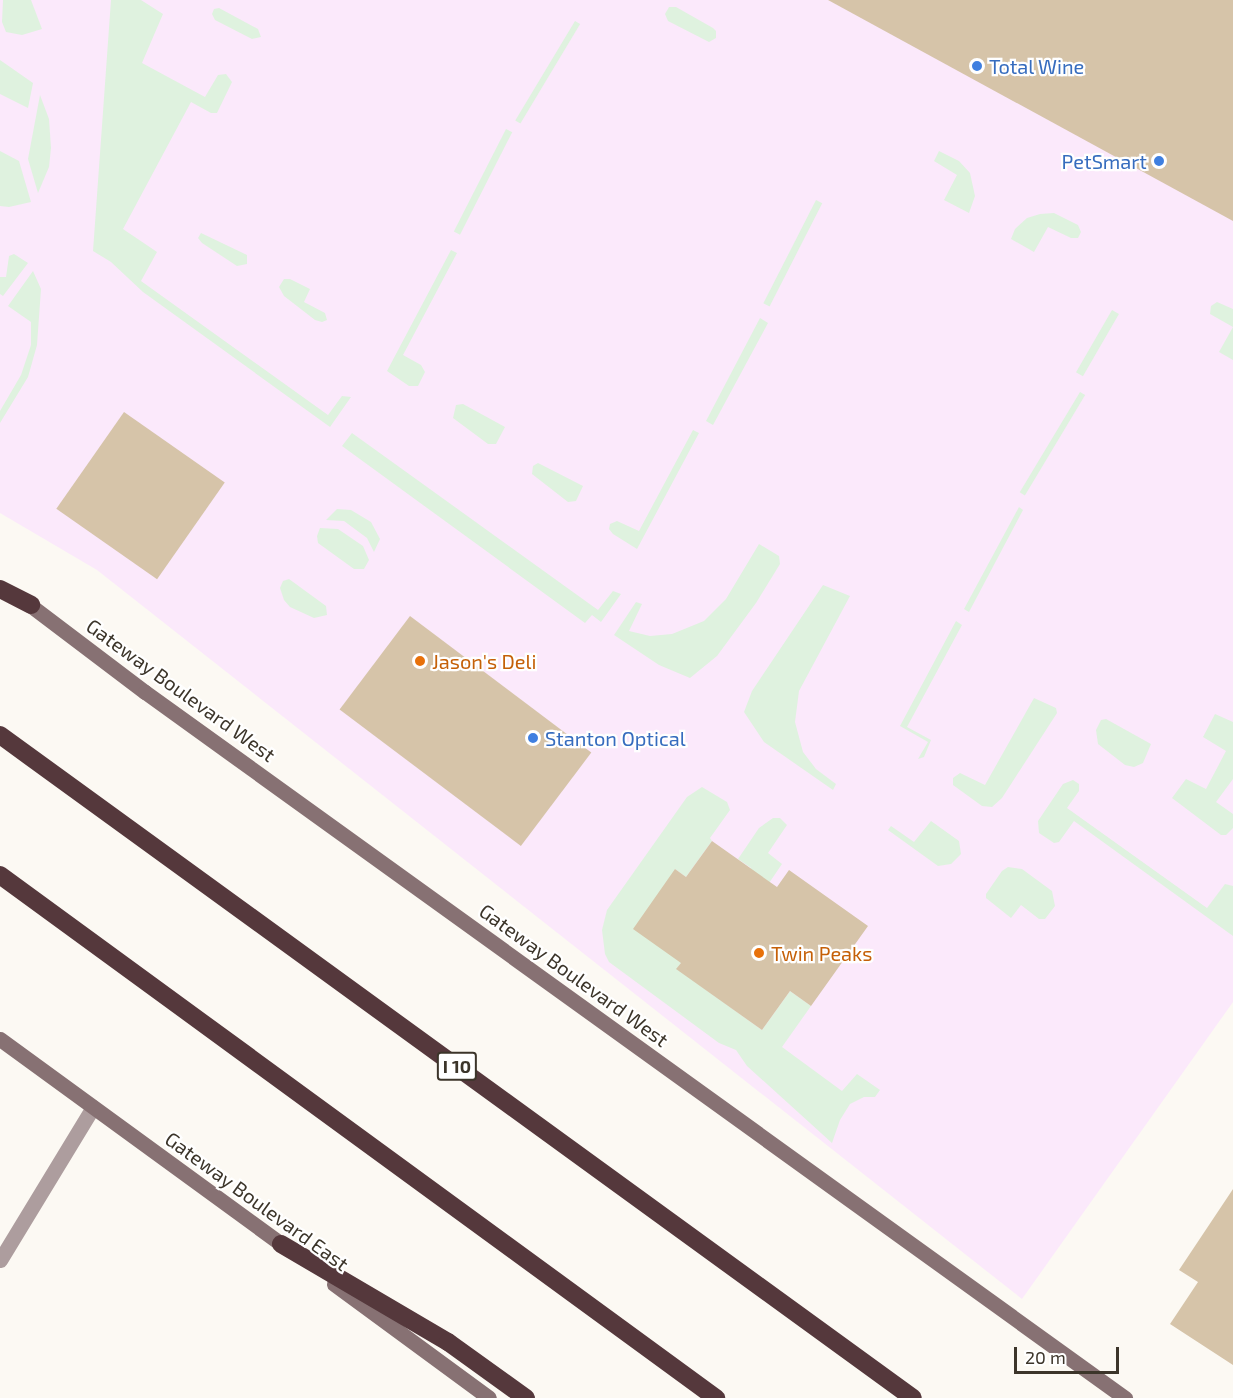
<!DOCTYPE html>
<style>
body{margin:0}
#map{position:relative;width:1233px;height:1398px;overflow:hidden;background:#fcf9f3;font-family:"Exo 2",sans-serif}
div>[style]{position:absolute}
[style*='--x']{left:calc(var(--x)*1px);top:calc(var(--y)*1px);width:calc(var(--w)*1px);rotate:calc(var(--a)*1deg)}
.commercial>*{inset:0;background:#fbe9fb}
.green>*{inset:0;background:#dff2df;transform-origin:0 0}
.building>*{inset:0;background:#d6c4a9;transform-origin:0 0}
.street>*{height:15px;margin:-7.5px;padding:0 7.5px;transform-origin:7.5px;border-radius:7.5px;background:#ad9d9e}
.secondary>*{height:15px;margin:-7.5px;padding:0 7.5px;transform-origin:7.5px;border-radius:7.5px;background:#877173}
.highway>*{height:18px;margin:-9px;padding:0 9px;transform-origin:9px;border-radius:9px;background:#55383c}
.dots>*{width:16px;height:16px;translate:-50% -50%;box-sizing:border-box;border:3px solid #fff;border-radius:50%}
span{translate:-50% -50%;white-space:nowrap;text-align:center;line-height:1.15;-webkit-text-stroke:4.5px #fff;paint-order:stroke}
.shield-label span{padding:2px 4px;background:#fff;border:2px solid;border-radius:4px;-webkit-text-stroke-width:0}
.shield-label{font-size:18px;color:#3c352a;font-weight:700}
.shop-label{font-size:20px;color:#366cbe}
.left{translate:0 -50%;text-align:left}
.right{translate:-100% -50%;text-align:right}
.food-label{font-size:20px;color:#c56008}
.street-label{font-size:20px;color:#3c352a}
.scale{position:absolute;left:1014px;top:1347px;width:105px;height:27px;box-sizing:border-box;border:3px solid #3c352a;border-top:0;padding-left:8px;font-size:18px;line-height:21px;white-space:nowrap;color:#3c352a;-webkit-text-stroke:4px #fff;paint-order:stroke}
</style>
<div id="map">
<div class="commercial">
<i style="clip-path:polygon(0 0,1233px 0,1233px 1002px,1022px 1299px,97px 570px,0 513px)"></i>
</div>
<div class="green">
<i style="clip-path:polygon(3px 0,31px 0,42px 29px,22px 35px,6px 32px,2px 22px)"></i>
<i style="clip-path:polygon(111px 0,141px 0,163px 14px,142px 63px,205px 97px,218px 75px,226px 74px,232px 82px,217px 113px,211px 113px,191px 102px,123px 229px,157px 252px,141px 281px,328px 415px,342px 396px,351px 397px,330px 427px,143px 292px,111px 262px,93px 251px)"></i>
<i style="clip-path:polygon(669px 7px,676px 7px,713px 28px,716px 31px,716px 38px,709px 42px,668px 21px,665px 14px)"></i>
<i style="clip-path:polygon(219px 8px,258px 29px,261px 37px,252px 39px,215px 20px,212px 14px,214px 9px)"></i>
<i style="left:575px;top:21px;width:6px;height:116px;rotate:31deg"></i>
<i style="clip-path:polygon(0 60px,33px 83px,28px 108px,0 94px)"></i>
<i style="clip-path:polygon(40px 95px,49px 119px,51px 148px,49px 167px,38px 193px,28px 159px)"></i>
<i style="left:506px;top:129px;width:7px;height:115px;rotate:27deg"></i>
<i style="clip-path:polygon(0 151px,19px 161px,31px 202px,9px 207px,0 206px)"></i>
<i style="clip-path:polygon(939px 151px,959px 161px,970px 173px,975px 196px,969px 213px,944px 200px,957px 175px,934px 161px)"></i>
<i style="left:816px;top:200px;width:7px;height:116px;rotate:27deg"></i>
<i style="clip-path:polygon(1054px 213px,1078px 225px,1081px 232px,1078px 238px,1071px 238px,1048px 227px,1034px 252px,1011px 239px,1015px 229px,1027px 218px,1040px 214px)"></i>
<i style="clip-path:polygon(201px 233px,247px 255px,247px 264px,237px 266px,202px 243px,198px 238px)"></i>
<i style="clip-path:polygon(451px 250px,457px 253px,403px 355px,421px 365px,425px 372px,418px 386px,409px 386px,387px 371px)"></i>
<i style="clip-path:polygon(14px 254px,28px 263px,3px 296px,0 294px,0 277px,6px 277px,9px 256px)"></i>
<i style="clip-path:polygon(33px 271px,41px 289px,37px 345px,28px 377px,0 423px,0 411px,21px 375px,31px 345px,31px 322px,8px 306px)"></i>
<i style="clip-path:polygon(284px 279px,290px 279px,310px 289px,304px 302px,325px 313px,327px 320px,322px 322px,315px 320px,284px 296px,279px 287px)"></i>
<i style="clip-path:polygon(1217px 302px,1233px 309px,1233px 360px,1219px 352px,1233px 327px,1210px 314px,1211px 306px)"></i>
<i style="left:1112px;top:310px;width:8px;height:72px;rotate:30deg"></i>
<i style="clip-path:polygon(760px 318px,768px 323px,713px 425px,706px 421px)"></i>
<i style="left:1080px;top:392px;width:6px;height:117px;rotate:31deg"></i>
<i style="clip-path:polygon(463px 404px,505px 427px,496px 444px,488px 444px,453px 418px,456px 405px)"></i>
<i style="clip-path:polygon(693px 430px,699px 433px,637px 549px,613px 534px,609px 529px,610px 524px,617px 521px,639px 531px)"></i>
<i style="clip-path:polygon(352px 433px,598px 610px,613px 591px,621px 594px,601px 622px,592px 615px,585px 623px,342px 446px)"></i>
<i style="clip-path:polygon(538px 463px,583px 486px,576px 501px,568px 502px,532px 474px,533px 466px)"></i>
<i style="clip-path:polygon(1019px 507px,1023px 510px,969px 612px,964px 609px)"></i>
<i style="clip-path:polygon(337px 509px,351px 510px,371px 522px,380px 539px,374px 552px,367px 538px,344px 521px,326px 520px)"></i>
<i style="clip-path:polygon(320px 528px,338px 529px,363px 546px,369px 560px,364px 569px,354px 569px,318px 543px,317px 536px)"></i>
<i style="clip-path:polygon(759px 544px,779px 556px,780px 564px,756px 603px,717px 656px,690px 678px,659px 665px,614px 635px,636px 602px,642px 604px,629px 631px,650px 636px,672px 634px,704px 621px,726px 599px)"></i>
<i style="clip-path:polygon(289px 579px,326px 606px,327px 615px,314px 618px,290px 607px,284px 600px,280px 588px,283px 581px)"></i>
<i style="clip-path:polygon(823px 585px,850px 596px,799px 691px,795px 722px,803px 752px,816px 769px,836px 784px,833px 790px,764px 742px,744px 712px,752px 691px)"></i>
<i style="clip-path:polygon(956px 621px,962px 625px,907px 727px,931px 740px,924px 757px,918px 759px,928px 742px,900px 726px)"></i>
<i style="clip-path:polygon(1034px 698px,1056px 708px,1057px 713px,1002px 798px,992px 807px,982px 806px,953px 785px,953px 778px,960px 773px,985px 785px)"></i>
<i style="clip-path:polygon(1215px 714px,1233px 722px,1233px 779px,1216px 802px,1233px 814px,1233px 828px,1226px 835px,1221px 835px,1172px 798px,1186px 779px,1206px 789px,1226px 751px,1203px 737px)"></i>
<i style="clip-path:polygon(1106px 719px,1151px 744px,1143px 763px,1134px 767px,1125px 765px,1098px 744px,1096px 730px,1101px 720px)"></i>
<i style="clip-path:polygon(1073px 780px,1079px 784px,1079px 791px,1067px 808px,1207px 908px,1225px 884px,1233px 886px,1233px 936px,1074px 821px,1059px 842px,1054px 843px,1039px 833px,1038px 821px,1063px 784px)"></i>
<i style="clip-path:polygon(702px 787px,727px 802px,730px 810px,710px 838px,712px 841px,686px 877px,675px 869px,681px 963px,677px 969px,762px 1030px,790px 991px,811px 1006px,782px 1047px,842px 1091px,857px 1074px,880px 1090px,875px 1097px,864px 1097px,850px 1104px,840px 1120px,832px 1143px,747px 1066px,736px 1050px,719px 1043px,609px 962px,605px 954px,602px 930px,607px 910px,687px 797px)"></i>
<i style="clip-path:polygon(773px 818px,780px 818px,787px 825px,768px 853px,782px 864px,767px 886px,748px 873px,751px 868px,738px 859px,759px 828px)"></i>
<i style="clip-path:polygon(931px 821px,959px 841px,961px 854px,951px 864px,938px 866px,888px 830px,891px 826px,914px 842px)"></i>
<i style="clip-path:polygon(1008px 867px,1022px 869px,1052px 891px,1055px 906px,1045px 919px,1039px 919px,1021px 905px,1011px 918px,986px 898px,986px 894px,1002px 871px)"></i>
</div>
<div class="building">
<i style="clip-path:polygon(828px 0,1233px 0,1233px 221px)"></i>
<i style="left:124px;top:412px;width:123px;height:118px;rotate:35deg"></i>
<i style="left:410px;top:616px;width:227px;height:117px;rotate:37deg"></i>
<i style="clip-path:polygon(712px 841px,777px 887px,789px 870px,868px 926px,811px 1006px,790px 991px,762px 1030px,676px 969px,681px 963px,633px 929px,675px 869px,686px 877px)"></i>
<i style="clip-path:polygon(1233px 1189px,1233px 1365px,1170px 1324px,1198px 1282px,1179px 1270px)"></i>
</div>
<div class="street">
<i style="--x:0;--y:1260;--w:179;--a:-58.7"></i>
</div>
<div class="secondary">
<i style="--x:22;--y:599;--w:154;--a:37.1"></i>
<i style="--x:145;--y:692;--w:1208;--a:35.77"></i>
<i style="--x:0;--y:1039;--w:358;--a:36.1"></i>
<i style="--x:334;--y:1284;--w:192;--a:36.3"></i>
</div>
<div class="highway">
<i style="--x:0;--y:589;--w:35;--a:27"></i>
<i style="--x:0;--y:735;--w:1128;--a:35.99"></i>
<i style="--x:0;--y:875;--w:887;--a:36.15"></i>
<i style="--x:281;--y:1244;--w:194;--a:30.4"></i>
<i style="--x:448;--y:1342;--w:96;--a:35.7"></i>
</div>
<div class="dots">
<i style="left:977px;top:66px;background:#3f7fe0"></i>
<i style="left:1159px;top:161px;background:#3f7fe0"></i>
<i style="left:420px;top:661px;background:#e8710a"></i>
<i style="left:533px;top:738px;background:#3f7fe0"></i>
<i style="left:759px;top:953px;background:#e8710a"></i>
</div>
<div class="shield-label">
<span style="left:457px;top:1066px">I 10</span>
</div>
<div class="shop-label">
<span class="left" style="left:989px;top:66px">Total Wine</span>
<span class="right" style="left:1147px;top:161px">PetSmart</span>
<span class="left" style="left:545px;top:738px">Stanton Optical</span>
</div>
<div class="food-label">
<span class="left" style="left:432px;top:661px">Jason's Deli</span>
<span class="left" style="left:771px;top:953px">Twin Peaks</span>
</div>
<div class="street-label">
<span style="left:181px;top:690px;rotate:36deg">Gateway Boulevard West</span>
<span style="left:574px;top:975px;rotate:36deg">Gateway Boulevard West</span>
<span style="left:257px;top:1201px;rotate:36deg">Gateway Boulevard East</span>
</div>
<div class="scale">20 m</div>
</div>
